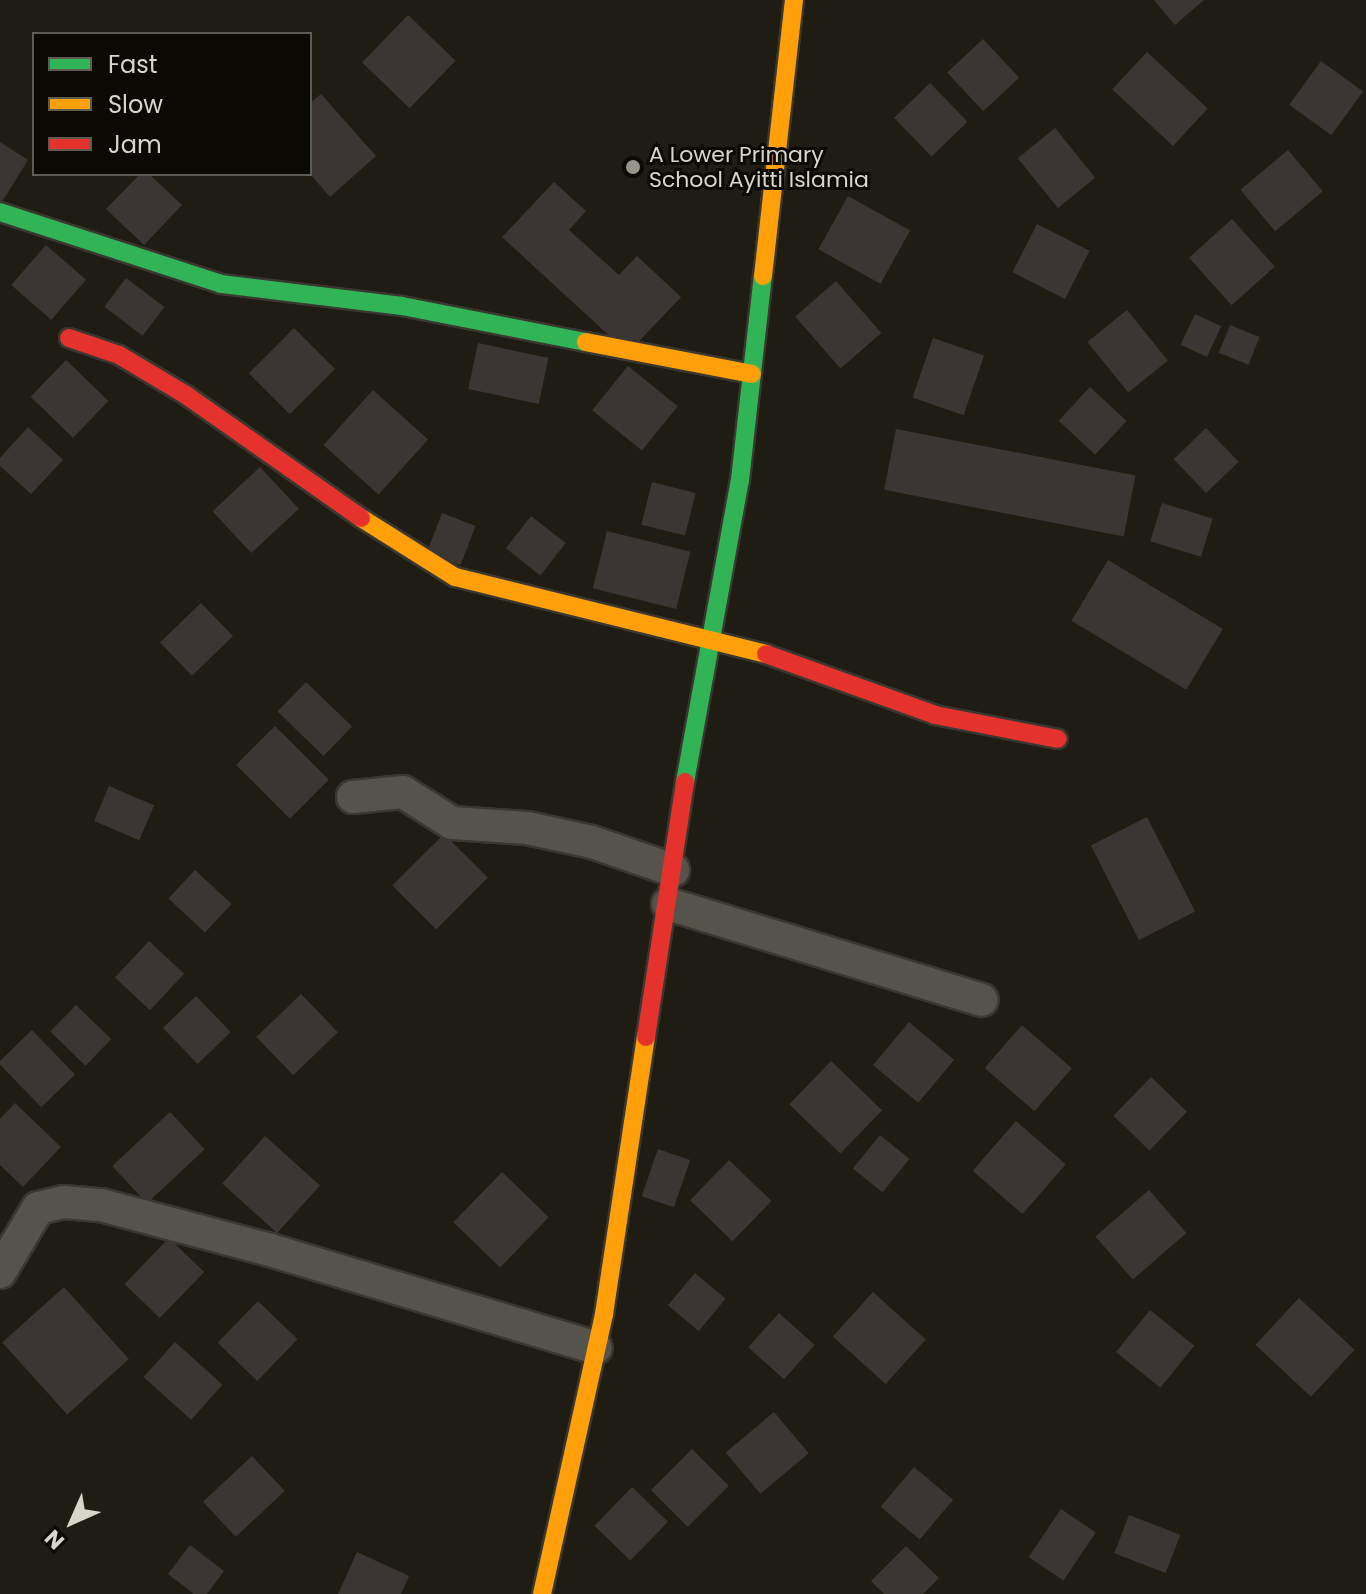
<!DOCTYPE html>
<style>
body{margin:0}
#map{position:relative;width:1366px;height:1594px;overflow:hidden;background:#1f1c13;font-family:Poppins,sans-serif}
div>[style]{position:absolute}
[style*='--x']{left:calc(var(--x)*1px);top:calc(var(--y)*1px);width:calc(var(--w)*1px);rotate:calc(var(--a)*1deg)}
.building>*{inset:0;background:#3b3634;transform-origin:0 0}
.roads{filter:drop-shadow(2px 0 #3a3731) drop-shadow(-2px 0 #3a3731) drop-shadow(0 2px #3a3731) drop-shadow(0 -2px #3a3731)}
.street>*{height:32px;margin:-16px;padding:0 16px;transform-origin:16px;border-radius:16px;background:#55534c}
.fast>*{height:18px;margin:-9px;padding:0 9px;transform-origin:9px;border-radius:9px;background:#30b455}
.slow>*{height:18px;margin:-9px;padding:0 9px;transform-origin:9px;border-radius:9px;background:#ff9f0a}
.jam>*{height:18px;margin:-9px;padding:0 9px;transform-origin:9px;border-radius:9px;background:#e5322d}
.dots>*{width:22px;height:22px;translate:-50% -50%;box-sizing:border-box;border:4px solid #0b0904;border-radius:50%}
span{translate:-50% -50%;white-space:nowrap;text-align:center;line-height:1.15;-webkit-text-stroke:6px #0b0904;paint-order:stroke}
.poi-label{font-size:22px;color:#d8d5ca}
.left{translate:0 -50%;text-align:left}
.legend{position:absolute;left:32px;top:32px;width:280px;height:144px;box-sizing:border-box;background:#0b0904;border:2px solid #5d5b53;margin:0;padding:10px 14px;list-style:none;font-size:24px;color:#d8d5ca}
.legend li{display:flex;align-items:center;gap:16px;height:40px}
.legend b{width:40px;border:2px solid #5d5b53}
.north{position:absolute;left:32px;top:1482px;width:80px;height:80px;-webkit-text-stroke:6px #0b0904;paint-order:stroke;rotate:225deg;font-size:22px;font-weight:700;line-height:32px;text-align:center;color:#d8d5ca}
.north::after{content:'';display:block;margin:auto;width:28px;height:36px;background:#d8d5ca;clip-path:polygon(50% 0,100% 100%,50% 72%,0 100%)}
</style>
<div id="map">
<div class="building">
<i style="clip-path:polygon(1154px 0,1204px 0,1175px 25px)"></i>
<i style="left:408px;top:15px;width:66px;height:66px;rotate:44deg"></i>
<i style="left:983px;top:39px;width:53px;height:49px;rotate:47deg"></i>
<i style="left:1147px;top:52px;width:83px;height:51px;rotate:43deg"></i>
<i style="left:1321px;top:61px;width:52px;height:54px;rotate:36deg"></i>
<i style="left:930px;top:83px;width:54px;height:50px;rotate:46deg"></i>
<i style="clip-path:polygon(321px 94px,376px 156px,330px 197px,310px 174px,310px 103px)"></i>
<i style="left:1055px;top:128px;width:64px;height:48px;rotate:51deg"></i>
<i style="clip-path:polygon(0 142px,28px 160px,2px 202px,0 200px)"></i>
<i style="left:1288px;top:150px;width:54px;height:62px;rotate:50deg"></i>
<i style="clip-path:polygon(140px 174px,149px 174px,182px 205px,144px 245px,106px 209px)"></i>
<i style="clip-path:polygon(554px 182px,586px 211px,569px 230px,619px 275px,637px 256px,681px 297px,628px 353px,502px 237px)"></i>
<i style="left:848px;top:196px;width:71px;height:61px;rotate:29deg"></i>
<i style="left:1232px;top:219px;width:64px;height:58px;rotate:48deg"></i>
<i style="left:1037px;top:224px;width:59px;height:54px;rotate:27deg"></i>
<i style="left:46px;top:245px;width:53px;height:53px;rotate:41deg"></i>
<i style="left:126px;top:278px;width:48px;height:36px;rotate:37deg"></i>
<i style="left:836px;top:281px;width:69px;height:54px;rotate:49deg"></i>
<i style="left:1127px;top:310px;width:65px;height:51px;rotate:51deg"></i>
<i style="left:1195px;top:314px;width:29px;height:34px;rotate:25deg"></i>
<i style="left:1230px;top:325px;width:32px;height:30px;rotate:22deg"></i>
<i style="left:294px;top:328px;width:58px;height:64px;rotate:45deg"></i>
<i style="left:933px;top:338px;width:54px;height:63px;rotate:19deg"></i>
<i style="left:478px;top:343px;width:72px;height:47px;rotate:12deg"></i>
<i style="left:66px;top:360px;width:59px;height:51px;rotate:44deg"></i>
<i style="left:628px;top:366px;width:64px;height:57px;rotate:39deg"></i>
<i style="left:1090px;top:387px;width:50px;height:46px;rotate:43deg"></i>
<i style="left:373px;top:390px;width:74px;height:74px;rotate:42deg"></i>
<i style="clip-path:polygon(28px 427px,63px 460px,31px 494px,0 466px,0 458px)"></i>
<i style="left:1206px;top:428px;width:47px;height:45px;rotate:46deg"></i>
<i style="left:896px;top:429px;width:244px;height:62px;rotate:11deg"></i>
<i style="left:260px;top:467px;width:57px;height:65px;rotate:47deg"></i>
<i style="left:652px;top:482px;width:45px;height:44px;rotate:14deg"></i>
<i style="left:1162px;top:503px;width:53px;height:40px;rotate:17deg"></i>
<i style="left:442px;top:513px;width:36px;height:42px;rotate:21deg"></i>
<i style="left:531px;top:516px;width:44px;height:41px;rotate:38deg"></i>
<i style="left:607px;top:531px;width:86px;height:59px;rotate:14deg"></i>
<i style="left:1108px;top:560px;width:134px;height:71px;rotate:31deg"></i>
<i style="left:201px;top:603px;width:46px;height:57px;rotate:46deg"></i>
<i style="left:306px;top:682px;width:64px;height:41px;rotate:44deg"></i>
<i style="left:275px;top:726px;width:76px;height:55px;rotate:45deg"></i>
<i style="left:109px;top:786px;width:49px;height:38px;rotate:23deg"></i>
<i style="left:1147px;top:817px;width:106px;height:63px;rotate:63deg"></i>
<i style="left:444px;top:834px;width:62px;height:73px;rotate:45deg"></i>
<i style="left:195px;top:870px;width:50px;height:39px;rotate:43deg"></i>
<i style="left:149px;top:941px;width:48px;height:50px;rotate:43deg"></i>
<i style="left:301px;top:994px;width:53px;height:62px;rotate:46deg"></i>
<i style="left:196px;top:996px;width:50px;height:46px;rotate:46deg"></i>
<i style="left:76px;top:1005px;width:49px;height:37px;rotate:44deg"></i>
<i style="left:909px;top:1022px;width:59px;height:56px;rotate:40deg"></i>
<i style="left:1022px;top:1025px;width:66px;height:57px;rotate:41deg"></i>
<i style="left:32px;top:1030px;width:62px;height:47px;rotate:46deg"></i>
<i style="left:831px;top:1061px;width:71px;height:60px;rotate:44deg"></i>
<i style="left:1151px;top:1077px;width:50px;height:54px;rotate:44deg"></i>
<i style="clip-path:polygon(15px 1103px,61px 1147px,23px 1187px,0 1165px,0 1119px)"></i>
<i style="left:170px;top:1112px;width:51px;height:79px;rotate:47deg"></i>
<i style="left:1016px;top:1121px;width:66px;height:66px;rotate:41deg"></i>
<i style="left:880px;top:1135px;width:38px;height:43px;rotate:39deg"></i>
<i style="left:265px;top:1136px;width:74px;height:64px;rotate:42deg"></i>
<i style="left:658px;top:1149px;width:34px;height:50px;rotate:19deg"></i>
<i style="left:729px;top:1160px;width:59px;height:56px;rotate:44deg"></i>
<i style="left:502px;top:1172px;width:65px;height:70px;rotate:44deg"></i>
<i style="left:1149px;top:1190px;width:57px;height:71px;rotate:49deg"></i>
<i style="left:169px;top:1238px;width:49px;height:64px;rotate:44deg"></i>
<i style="left:695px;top:1273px;width:40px;height:42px;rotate:40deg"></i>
<i style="left:64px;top:1287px;width:97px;height:83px;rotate:48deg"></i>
<i style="left:873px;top:1292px;width:71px;height:60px;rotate:42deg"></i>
<i style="left:1299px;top:1298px;width:76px;height:64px;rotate:43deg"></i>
<i style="left:258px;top:1301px;width:55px;height:58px;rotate:44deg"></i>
<i style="left:1150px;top:1310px;width:57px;height:54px;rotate:39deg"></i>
<i style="left:779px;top:1313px;width:48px;height:46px;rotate:42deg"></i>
<i style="left:175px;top:1342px;width:64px;height:47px;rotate:42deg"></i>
<i style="left:774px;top:1412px;width:54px;height:63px;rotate:50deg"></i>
<i style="left:692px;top:1449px;width:52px;height:58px;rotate:45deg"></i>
<i style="left:252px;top:1456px;width:48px;height:67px;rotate:47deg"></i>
<i style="left:914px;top:1467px;width:51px;height:52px;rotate:40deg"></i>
<i style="left:632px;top:1487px;width:50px;height:54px;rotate:44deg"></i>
<i style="left:1061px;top:1509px;width:42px;height:58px;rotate:34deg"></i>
<i style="left:1129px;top:1515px;width:55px;height:41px;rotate:21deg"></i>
<i style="clip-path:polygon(190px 1545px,224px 1571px,207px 1594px,194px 1594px,168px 1574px)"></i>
<i style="clip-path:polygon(906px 1546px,939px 1578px,923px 1594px,884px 1594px,871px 1581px)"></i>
<i style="clip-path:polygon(357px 1552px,409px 1576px,401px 1594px,338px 1594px)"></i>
</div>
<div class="roads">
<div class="street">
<i style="--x:353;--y:797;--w:50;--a:-5.7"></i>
<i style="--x:403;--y:792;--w:58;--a:32.3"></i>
<i style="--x:452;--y:823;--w:75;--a:3.8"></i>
<i style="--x:527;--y:828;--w:66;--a:12.2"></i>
<i style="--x:592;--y:842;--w:86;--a:19.1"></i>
<i style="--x:668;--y:904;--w:328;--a:17"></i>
<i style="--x:0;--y:1272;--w:74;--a:-59.3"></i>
<i style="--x:38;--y:1208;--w:27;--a:-13"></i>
<i style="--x:64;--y:1202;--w:37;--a:5"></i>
<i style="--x:101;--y:1205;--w:175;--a:14.9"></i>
<i style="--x:270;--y:1250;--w:340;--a:16.7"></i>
</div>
<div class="fast">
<i style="--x:0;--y:212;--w:232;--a:18"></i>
<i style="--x:221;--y:284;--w:182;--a:6.9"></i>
<i style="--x:402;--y:306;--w:187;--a:11.1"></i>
<i style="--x:685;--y:782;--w:307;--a:-79.7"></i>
<i style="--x:740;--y:480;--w:205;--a:-83.6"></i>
</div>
<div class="slow">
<i style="--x:763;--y:276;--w:278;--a:-83.6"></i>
<i style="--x:586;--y:342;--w:169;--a:10.9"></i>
<i style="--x:361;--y:518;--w:111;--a:32.1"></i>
<i style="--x:455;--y:577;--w:320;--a:13.9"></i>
<i style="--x:542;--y:1594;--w:287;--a:-77.5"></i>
<i style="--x:604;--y:1314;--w:280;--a:-81.4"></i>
</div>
<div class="jam">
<i style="--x:69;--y:338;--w:53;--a:18.8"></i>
<i style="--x:119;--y:355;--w:78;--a:30.8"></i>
<i style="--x:186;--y:395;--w:214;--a:35.1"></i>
<i style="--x:766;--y:654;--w:180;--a:19.8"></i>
<i style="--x:935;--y:715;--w:125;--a:11"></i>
<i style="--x:646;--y:1037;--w:258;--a:-81.3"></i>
</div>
</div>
<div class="dots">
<i style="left:633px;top:167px;background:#97948a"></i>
</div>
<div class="poi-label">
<span class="left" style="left:649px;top:167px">A Lower Primary<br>School Ayitti Islamia</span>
</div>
<ul class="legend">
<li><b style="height:10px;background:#30b455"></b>Fast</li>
<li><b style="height:10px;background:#ff9f0a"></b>Slow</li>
<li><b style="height:10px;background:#e5322d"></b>Jam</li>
</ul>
<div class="north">N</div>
</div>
